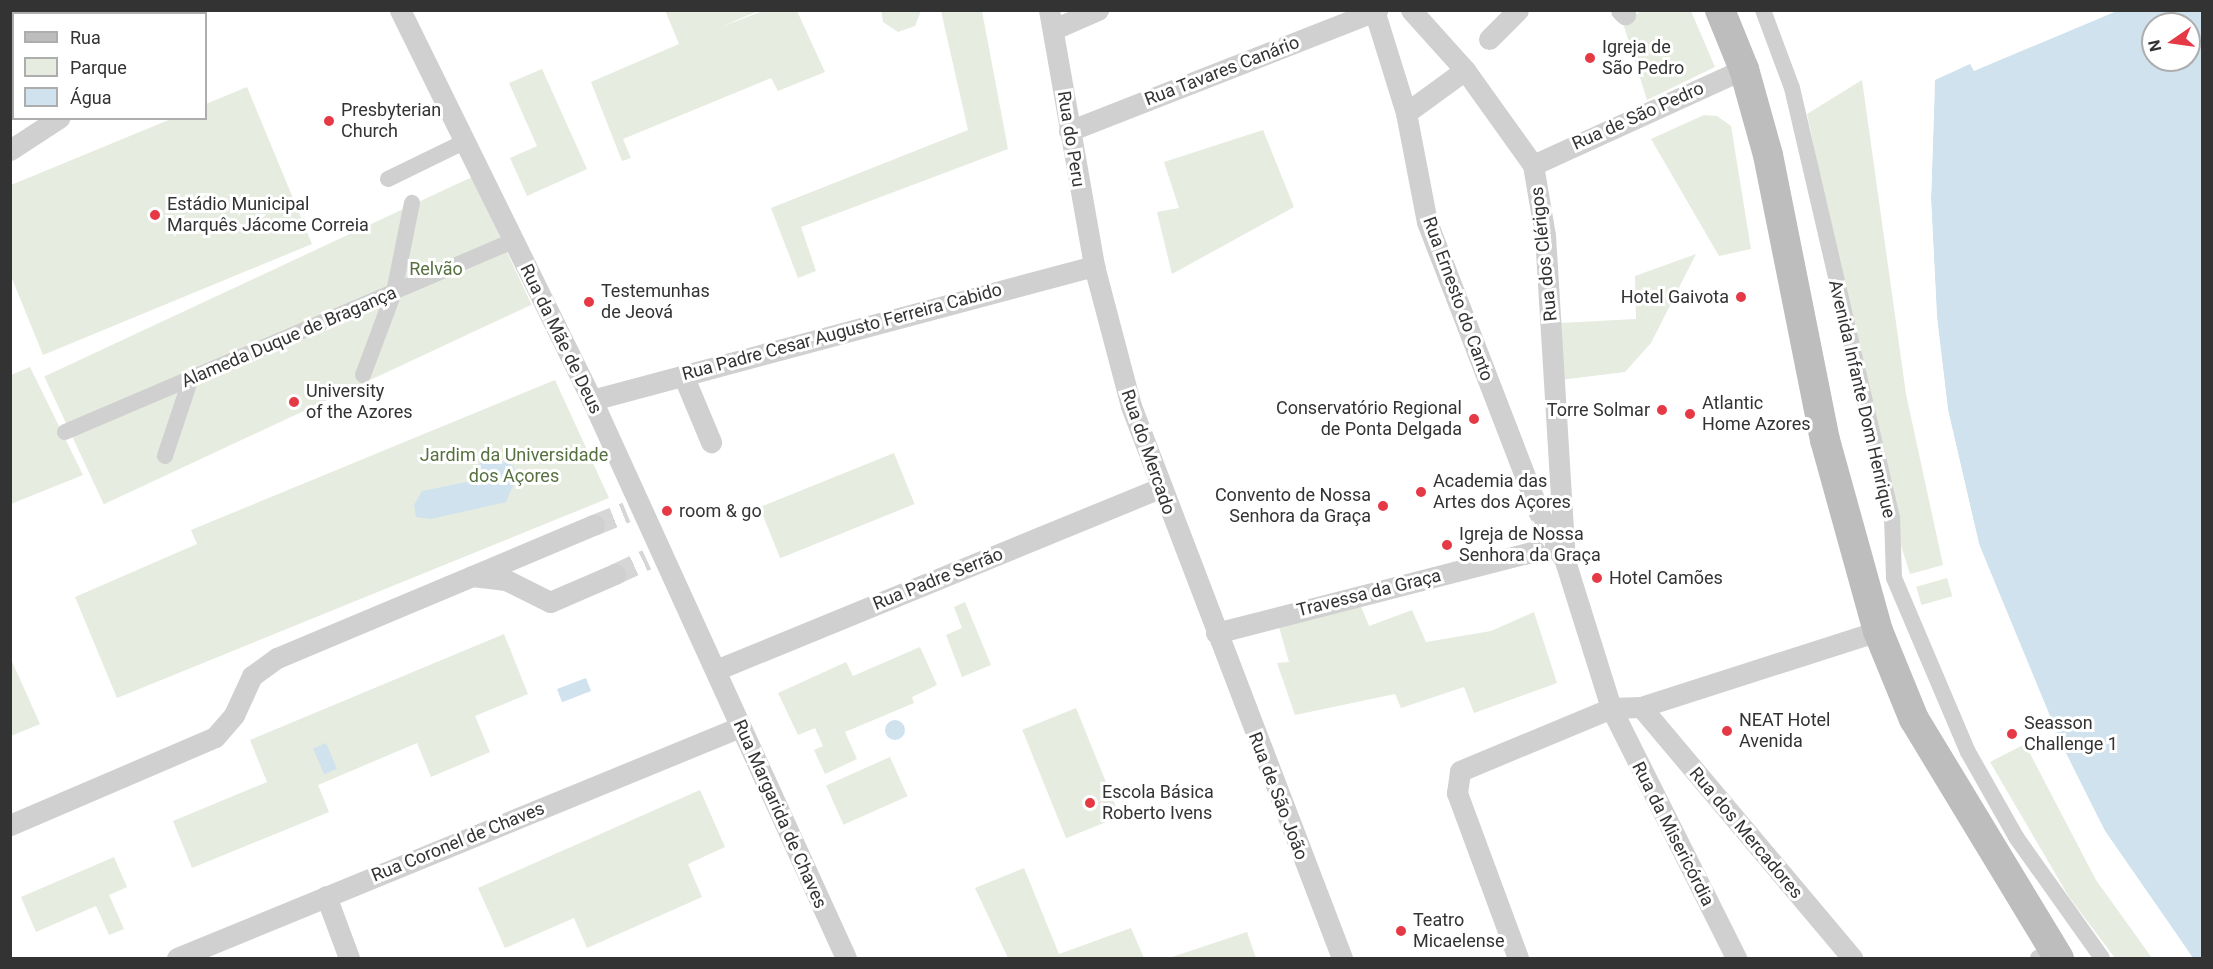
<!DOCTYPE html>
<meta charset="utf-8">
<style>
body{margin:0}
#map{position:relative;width:2213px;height:969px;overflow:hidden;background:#fff;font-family:Roboto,sans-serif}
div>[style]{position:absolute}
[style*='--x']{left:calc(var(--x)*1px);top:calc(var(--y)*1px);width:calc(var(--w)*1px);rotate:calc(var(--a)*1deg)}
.green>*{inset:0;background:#e6ecdf;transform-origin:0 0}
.water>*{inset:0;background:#cfe2ee;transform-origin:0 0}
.round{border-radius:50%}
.pier>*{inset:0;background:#fff}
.minor-tunnel>*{height:21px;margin-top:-10.5px;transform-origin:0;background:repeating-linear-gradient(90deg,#d6d6d6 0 21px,transparent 0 31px)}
.pedestrian>*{height:16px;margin:-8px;padding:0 8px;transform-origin:8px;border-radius:8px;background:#d0d0d0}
.minor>*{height:21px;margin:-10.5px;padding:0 10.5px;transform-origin:10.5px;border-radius:10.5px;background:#d0d0d0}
.secondary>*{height:30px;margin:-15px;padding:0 15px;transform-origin:15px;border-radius:15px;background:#bdbdbd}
.dots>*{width:16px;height:16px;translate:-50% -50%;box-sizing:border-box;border:3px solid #fff;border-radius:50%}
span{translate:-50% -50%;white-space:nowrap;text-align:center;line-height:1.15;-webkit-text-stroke:6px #fff;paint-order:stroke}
.poi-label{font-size:18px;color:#333}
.left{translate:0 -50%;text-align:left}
.right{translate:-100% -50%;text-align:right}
.street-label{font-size:18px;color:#333}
.park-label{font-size:18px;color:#56703f}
.frame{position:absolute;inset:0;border:12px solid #333;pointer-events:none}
.legend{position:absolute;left:12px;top:12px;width:195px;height:108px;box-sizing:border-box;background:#fff;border:2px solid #adadad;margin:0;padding:8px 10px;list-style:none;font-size:18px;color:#333}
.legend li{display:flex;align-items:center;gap:12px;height:30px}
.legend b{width:30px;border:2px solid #adadad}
.north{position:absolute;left:2141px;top:12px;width:60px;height:60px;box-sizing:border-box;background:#fff;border:2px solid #adadad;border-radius:50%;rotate:257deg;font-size:16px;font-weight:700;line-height:24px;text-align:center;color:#333}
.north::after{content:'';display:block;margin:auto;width:21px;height:27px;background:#e63946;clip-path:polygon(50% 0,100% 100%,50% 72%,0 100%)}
</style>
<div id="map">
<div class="green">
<i style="clip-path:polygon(665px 10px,758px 11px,721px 27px,763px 11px,797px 11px,825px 72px,778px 91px,771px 78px,623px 139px,631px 158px,622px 161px,591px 82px,679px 44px)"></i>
<i style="clip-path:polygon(881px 10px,921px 10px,921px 11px,915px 26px,898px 32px,883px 22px)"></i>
<i style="clip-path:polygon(941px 11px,982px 11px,1008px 149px,801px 227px,816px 271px,798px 278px,771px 208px,968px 130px)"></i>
<i style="clip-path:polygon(1641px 11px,1691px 11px,1715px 67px,1647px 100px,1623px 23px)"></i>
<i style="clip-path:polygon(542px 69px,587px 169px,527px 196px,510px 158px,537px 146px,509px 83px)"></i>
<i style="clip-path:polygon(1862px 80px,1906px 394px,1943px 565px,1910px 574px,1892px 517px,1807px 114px)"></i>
<i style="clip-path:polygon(247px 87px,312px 244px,43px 355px,11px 276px,11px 185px,171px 119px,206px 118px,206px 104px)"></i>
<i style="clip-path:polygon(1704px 115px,1717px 116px,1731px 126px,1751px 249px,1719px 256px,1651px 139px)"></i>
<i style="clip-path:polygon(1263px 130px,1294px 207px,1172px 274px,1157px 212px,1179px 208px,1164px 162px)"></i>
<i style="left:472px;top:177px;width:141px;height:472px;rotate:65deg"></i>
<i style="clip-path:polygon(1696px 254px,1651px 343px,1625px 372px,1560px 380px,1560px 323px,1636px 319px,1635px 276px)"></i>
<i style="clip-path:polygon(30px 367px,83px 475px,11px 504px,11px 375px)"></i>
<i style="clip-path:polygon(555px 380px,609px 498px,117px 698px,75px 597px,197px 544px,191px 530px)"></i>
<i style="left:894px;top:453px;width:55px;height:145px;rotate:68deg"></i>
<i style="left:1947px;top:578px;width:19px;height:32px;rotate:74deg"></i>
<i style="clip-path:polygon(965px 602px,991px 665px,962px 677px,946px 635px,962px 628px,954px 607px)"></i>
<i style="clip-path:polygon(1360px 604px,1369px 626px,1412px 610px,1426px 642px,1491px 631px,1534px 612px,1557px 683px,1474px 713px,1464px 687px,1401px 708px,1395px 694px,1295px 715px,1277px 663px,1289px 662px,1279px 627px)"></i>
<i style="clip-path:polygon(504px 634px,528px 694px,475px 716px,490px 752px,431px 777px,417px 743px,318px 785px,329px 812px,192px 868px,173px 821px,267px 782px,250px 740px)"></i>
<i style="clip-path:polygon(920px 647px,937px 685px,912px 697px,914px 703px,845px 732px,857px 759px,825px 774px,814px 750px,823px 746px,815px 728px,798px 735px,778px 693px,846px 662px,853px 676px)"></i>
<i style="clip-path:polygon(10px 657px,40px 724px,11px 736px,10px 736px)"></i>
<i style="left:1076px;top:708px;width:117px;height:58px;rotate:68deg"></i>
<i style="clip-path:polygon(2025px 744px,2096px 880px,2152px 958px,2115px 958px,2069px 897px,1990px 762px)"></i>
<i style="left:890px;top:757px;width:43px;height:70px;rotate:66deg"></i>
<i style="clip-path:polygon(700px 790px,725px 847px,688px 864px,702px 897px,587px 948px,574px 918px,505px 948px,478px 888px)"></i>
<i style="clip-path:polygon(114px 857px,127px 887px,109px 895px,124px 929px,109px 935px,96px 906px,36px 932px,21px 897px)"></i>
<i style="clip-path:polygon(1024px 868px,1059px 954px,1131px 928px,1144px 958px,1008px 958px,975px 888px)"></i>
<i style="clip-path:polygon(1247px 932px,1256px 958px,1169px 958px)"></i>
</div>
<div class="water">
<i style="clip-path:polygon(evenodd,2117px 11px,2202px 11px,2202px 958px,2193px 958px,2105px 831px,2045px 711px,1979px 544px,1948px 410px,1937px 318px,1931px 199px,1935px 80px,1970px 64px,1974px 71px,2117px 11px,2153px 24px,2189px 24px,2189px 60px,2153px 60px,2153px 24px)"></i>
<i style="clip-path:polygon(494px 458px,514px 466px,515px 481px,506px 502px,431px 519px,416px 517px,414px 505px,422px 491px,467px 482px,481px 462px)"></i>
<i style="left:586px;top:678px;width:14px;height:31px;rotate:69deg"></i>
<i class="round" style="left:885px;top:720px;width:20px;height:20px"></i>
<i style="left:326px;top:743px;width:28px;height:14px;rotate:67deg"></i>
</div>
<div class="pier">
<i style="clip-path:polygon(1935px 80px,1931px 199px,1937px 318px,1948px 410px,1979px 544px,2072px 769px,2105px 831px,2193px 958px,2102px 833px,2069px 770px,1976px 545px,1945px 411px,1934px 318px,1928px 198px)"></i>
</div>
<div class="minor-tunnel">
<i style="--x:594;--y:525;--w:35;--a:-22"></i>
<i style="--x:615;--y:574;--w:35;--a:-25"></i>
</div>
<div class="pedestrian">
<i style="--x:1763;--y:10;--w:83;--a:69.6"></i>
<i style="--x:1792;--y:88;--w:441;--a:76.9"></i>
<i style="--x:1892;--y:517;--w:61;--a:88.1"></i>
<i style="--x:1894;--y:578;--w:189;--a:67"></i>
<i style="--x:1968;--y:752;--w:98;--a:60.5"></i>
<i style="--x:2016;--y:837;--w:148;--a:54.6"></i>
<i style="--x:388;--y:179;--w:87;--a:-26"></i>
<i style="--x:363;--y:375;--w:89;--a:-69.5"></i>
<i style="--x:394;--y:292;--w:91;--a:-78.6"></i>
<i style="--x:65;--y:432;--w:487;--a:-23.1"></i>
<i style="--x:165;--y:456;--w:82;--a:-71.6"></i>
<i style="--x:2038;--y:958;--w:2;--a:-27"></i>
</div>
<div class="minor">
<i style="--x:400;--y:10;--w:435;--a:63.8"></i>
<i style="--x:592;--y:400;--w:613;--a:65.53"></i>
<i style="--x:1049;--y:10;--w:260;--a:80"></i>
<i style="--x:1094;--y:266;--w:145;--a:75.2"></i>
<i style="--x:1131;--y:406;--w:591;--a:69.08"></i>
<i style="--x:1374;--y:10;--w:108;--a:72.7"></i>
<i style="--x:1406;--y:113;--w:111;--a:79.1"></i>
<i style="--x:1427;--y:222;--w:312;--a:68.9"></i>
<i style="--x:1539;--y:513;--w:47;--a:62.4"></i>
<i style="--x:1411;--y:10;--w:81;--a:48"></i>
<i style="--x:1465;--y:70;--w:117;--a:54.4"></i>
<i style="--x:1533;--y:165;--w:71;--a:80.3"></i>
<i style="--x:1545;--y:235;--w:327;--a:86.5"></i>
<i style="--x:1565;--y:561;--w:154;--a:72.6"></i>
<i style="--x:1611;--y:708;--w:280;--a:63.4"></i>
<i style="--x:1621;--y:10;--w:6;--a:45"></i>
<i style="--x:188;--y:14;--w:8;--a:-30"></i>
<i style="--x:1054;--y:29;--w:48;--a:-23.4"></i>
<i style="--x:1489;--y:39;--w:41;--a:-45"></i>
<i style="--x:1406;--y:113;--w:73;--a:-36.1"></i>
<i style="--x:1069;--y:131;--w:331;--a:-21.4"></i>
<i style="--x:10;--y:150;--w:59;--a:-33.1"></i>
<i style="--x:1533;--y:165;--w:232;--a:-24.5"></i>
<i style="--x:683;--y:375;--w:73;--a:67.3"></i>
<i style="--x:592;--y:400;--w:520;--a:-14.95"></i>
<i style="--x:472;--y:576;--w:34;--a:7"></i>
<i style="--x:506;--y:580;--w:49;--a:26.6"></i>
<i style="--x:550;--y:602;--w:71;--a:-23.3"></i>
<i style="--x:1216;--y:633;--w:351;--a:-14.4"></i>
<i style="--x:716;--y:670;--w:480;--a:-22.3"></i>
<i style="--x:1641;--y:707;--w:328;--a:49.9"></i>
<i style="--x:10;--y:825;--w:223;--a:-23.2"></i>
<i style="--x:215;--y:737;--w:29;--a:-49"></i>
<i style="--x:234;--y:715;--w:43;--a:-65.2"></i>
<i style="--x:252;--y:676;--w:31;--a:-36"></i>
<i style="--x:277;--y:658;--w:344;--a:-22.8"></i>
<i style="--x:326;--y:896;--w:66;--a:69.6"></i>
<i style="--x:177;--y:958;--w:609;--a:-22.31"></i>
<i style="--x:1518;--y:958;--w:176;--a:-110.3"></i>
<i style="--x:1457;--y:793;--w:22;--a:-82"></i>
<i style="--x:1460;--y:771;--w:164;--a:-22.6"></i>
<i style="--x:1611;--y:708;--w:30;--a:-2"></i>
<i style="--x:1641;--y:707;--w:249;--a:-17.8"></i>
</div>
<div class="secondary">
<i style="--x:1720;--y:10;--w:64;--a:67.9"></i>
<i style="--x:1744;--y:69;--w:89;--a:74.4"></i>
<i style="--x:1768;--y:155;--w:291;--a:78.7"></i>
<i style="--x:1825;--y:440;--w:198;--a:74.5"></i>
<i style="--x:1878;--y:631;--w:95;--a:67.8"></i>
<i style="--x:1914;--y:719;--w:280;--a:58.8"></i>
</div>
<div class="dots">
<i style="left:1590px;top:58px;background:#e63946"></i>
<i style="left:329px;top:121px;background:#e63946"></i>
<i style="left:155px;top:215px;background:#e63946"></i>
<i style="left:1741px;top:297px;background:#e63946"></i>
<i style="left:589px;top:302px;background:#e63946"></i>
<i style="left:294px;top:402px;background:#e63946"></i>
<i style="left:1662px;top:410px;background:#e63946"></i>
<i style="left:1690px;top:414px;background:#e63946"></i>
<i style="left:1474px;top:419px;background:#e63946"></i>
<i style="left:1421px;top:492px;background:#e63946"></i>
<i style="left:1383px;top:506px;background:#e63946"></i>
<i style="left:667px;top:511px;background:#e63946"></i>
<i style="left:1447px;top:545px;background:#e63946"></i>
<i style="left:1597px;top:578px;background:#e63946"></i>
<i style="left:1727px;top:731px;background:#e63946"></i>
<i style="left:2012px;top:734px;background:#e63946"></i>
<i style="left:1090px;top:803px;background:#e63946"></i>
<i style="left:1401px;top:931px;background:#e63946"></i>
</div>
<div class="poi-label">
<span class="left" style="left:1602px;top:58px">Igreja de<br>São Pedro</span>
<span class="left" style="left:341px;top:121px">Presbyterian<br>Church</span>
<span class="left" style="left:167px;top:215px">Estádio Municipal<br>Marquês Jácome Correia</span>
<span class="left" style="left:601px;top:302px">Testemunhas<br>de Jeová</span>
<span class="right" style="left:1729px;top:297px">Hotel Gaivota</span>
<span class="left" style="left:306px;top:402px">University<br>of the Azores</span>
<span class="left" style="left:1702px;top:414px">Atlantic<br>Home Azores</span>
<span class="right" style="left:1462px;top:419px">Conservatório Regional<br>de Ponta Delgada</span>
<span class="right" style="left:1650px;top:410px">Torre Solmar</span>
<span class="left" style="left:1433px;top:492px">Academia das<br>Artes dos Açores</span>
<span class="right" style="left:1371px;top:506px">Convento de Nossa<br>Senhora da Graça</span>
<span class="left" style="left:679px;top:511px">room &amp; go</span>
<span class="left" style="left:1459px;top:545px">Igreja de Nossa<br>Senhora da Graça</span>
<span class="left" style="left:1609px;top:578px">Hotel Camões</span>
<span class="left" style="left:1739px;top:731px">NEAT Hotel<br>Avenida</span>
<span class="left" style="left:2024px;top:734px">Seasson<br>Challenge 1</span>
<span class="left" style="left:1102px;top:803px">Escola Básica<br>Roberto Ivens</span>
<span class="left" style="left:1413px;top:931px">Teatro<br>Micaelense</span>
</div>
<div class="street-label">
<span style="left:1222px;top:71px;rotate:-21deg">Rua Tavares Canário</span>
<span style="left:1638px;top:116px;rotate:-24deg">Rua de São Pedro</span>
<span style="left:1071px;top:139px;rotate:81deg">Rua do Peru</span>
<span style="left:1544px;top:254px;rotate:-96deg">Rua dos Clérigos</span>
<span style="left:1458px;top:299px;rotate:70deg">Rua Ernesto do Canto</span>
<span style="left:842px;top:332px;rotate:-15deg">Rua Padre Cesar Augusto Ferreira Cabido</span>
<span style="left:289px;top:337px;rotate:-23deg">Alameda Duque de Bragança</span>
<span style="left:561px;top:339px;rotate:64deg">Rua da Mãe de Deus</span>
<span style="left:1862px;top:399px;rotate:77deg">Avenida Infante Dom Henrique</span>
<span style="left:1148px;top:452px;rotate:71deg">Rua do Mercado</span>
<span style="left:938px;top:579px;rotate:-22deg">Rua Padre Serrão</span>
<span style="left:1369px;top:593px;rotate:-14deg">Travessa da Graça</span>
<span style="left:1278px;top:796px;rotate:69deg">Rua de São João</span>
<span style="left:780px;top:814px;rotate:66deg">Rua Margarida de Chaves</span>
<span style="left:1746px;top:833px;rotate:50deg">Rua dos Mercadores</span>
<span style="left:1673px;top:834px;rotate:63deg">Rua da Misericórdia</span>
<span style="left:458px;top:842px;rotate:-22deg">Rua Coronel de Chaves</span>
</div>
<div class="park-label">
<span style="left:436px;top:269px">Relvão</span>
<span style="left:514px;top:466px">Jardim da Universidade<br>dos Açores</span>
</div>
<div class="frame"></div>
<ul class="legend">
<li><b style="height:8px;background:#bdbdbd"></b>Rua</li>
<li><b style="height:16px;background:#e6ecdf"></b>Parque</li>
<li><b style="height:16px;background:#cfe2ee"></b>Água</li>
</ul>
<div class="north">N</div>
</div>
